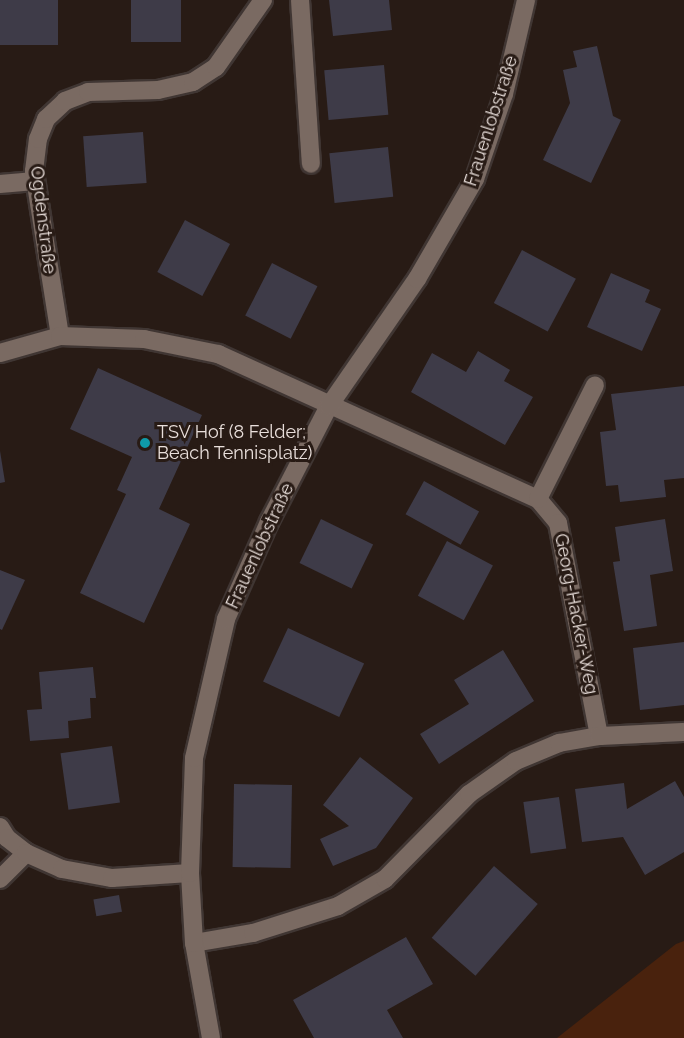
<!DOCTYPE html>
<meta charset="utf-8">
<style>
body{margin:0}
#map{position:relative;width:684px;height:1038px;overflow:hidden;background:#281b15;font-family:Raleway,sans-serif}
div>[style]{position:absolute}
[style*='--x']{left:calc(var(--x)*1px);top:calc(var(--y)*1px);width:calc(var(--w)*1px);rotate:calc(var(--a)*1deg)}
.green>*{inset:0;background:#49220d}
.building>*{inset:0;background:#3e3b48;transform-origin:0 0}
.roads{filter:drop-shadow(2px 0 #403633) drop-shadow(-2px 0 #403633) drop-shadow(0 2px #403633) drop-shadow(0 -2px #403633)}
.service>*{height:18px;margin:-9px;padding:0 9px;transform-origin:9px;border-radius:9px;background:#7a6a62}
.minor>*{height:18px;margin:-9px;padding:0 9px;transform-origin:9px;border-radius:9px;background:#7a6a62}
.dots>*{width:16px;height:16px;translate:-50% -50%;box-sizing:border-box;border:3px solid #281b15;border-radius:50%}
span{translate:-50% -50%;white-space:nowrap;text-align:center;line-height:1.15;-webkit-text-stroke:6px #281b15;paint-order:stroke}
.street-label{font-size:18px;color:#e9dfdb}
.poi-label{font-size:18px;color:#e9dfdb}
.left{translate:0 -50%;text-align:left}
</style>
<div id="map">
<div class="green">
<i style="clip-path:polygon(684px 941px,684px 1038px,557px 1038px,676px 944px)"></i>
</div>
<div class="building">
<i style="left:0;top:0;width:58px;height:45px"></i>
<i style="left:131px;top:0;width:50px;height:42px"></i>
<i style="clip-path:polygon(329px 0,389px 0,392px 30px,333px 36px)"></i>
<i style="clip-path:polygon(597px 46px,613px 116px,621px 120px,591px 183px,543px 160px,570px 103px,563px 70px,577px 67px,573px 51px)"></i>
<i style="left:384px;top:65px;width:50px;height:60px;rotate:85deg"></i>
<i style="left:143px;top:132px;width:51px;height:60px;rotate:86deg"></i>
<i style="left:388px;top:147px;width:50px;height:59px;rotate:84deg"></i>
<i style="left:185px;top:220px;width:51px;height:59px;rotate:28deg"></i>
<i style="left:522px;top:250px;width:61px;height:60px;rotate:28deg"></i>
<i style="left:272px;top:263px;width:51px;height:59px;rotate:27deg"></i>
<i style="clip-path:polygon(611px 273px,650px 290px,645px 302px,661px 309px,642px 351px,587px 327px)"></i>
<i style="clip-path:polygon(478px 351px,510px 370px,504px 381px,533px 397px,505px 445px,411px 392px,432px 353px,466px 372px)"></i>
<i style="clip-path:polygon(98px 368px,202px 415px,159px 509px,190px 524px,144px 623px,80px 593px,126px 494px,117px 490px,132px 457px,70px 429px)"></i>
<i style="clip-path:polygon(684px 386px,684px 478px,664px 480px,666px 497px,620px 502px,618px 485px,606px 486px,600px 432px,616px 430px,611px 394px)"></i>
<i style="clip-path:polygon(0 451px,5px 482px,0 483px)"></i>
<i style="left:424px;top:481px;width:63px;height:38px;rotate:29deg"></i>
<i style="left:321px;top:519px;width:58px;height:49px;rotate:26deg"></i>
<i style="clip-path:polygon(665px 519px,673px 571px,650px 575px,657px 626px,624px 631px,613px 562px,620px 561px,615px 527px)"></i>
<i style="left:447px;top:541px;width:52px;height:62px;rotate:28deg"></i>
<i style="clip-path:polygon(0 570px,25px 580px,2px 630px,0 629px)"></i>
<i style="left:288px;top:628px;width:84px;height:59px;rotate:25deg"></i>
<i style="clip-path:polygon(684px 642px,684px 705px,640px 710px,633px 648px)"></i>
<i style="clip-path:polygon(503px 650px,534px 701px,439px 764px,420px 734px,469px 704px,454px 680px)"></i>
<i style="clip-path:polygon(93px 667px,96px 698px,90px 698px,91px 718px,68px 721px,69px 738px,30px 741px,27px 710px,42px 709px,39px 672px)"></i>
<i style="left:112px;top:746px;width:57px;height:52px;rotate:82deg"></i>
<i style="clip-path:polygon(360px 757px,413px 798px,376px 848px,333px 866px,320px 839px,349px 826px,323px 805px)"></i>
<i style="clip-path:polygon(675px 781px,684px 797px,684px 852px,645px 875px,623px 837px,582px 842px,575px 789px,624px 783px,627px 809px)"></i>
<i style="left:234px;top:784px;width:58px;height:83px;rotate:1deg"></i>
<i style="left:559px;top:797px;width:52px;height:36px;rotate:82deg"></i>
<i style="left:494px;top:866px;width:58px;height:95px;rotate:41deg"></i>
<i style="left:119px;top:895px;width:17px;height:26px;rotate:80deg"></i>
<i style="clip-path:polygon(406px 937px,433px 984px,387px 1010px,403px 1038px,314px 1038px,293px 1000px)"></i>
</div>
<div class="roads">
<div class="service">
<i style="--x:300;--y:0;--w:164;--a:86.2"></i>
<i style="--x:0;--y:184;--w:35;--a:-5"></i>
<i style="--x:0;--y:879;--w:37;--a:-45"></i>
</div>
<div class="minor">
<i style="--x:60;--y:336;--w:167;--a:-99"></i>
<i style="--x:34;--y:171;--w:32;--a:-83"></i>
<i style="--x:38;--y:139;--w:22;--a:-68"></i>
<i style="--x:46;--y:119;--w:26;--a:-43"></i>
<i style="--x:65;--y:101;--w:25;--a:-21"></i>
<i style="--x:88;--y:92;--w:70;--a:-1.6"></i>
<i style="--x:158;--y:90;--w:36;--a:-13"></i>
<i style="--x:193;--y:82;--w:27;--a:-33"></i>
<i style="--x:216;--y:67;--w:82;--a:-55"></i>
<i style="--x:0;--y:353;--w:62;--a:-15.8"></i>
<i style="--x:60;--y:336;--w:84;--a:2"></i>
<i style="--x:144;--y:339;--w:76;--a:11.5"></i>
<i style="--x:218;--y:354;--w:351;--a:24.4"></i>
<i style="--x:538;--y:499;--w:31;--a:50"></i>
<i style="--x:558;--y:523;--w:217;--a:79.1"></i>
<i style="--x:538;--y:499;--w:127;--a:-63.4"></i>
<i style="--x:0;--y:827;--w:13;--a:58"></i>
<i style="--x:7;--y:838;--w:24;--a:38"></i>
<i style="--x:26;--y:853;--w:39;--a:24"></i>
<i style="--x:62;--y:869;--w:51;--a:10.2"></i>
<i style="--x:112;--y:878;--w:78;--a:-3.7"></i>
<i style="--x:194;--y:943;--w:60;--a:-9.6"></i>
<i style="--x:253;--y:933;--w:89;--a:-17.6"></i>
<i style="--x:338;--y:906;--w:54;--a:-29.9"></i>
<i style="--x:385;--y:879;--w:120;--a:-45.3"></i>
<i style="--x:469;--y:794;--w:57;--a:-35.1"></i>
<i style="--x:516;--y:761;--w:47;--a:-22.7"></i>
<i style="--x:559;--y:743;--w:41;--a:-9.9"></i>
<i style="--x:599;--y:736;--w:85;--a:-2.7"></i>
<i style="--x:211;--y:1038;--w:97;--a:-100.1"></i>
<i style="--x:194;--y:943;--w:70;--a:-93.3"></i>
<i style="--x:190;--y:873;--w:115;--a:-88"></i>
<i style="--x:194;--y:758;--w:143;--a:-77"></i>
<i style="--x:226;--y:619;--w:106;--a:-66.1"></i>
<i style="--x:269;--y:522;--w:131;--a:-62.7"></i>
<i style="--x:329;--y:406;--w:155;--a:-55.3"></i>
<i style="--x:417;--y:279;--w:116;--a:-59.9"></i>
<i style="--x:475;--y:179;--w:90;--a:-71.2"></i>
<i style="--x:504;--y:94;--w:97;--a:-76.8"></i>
</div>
</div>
<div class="dots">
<i style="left:145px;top:443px;background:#0f9aa8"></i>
</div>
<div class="street-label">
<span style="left:491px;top:121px;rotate:-72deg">Frauenlobstraße</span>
<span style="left:43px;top:220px;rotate:83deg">Ogdenstraße</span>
<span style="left:260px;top:546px;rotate:-65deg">Frauenlobstraße</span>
<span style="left:576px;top:614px;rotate:79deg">Georg-Hacker-Weg</span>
</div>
<div class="poi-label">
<span class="left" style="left:157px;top:443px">TSV Hof (8 Felder;<br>Beach Tennisplatz)</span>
</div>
</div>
